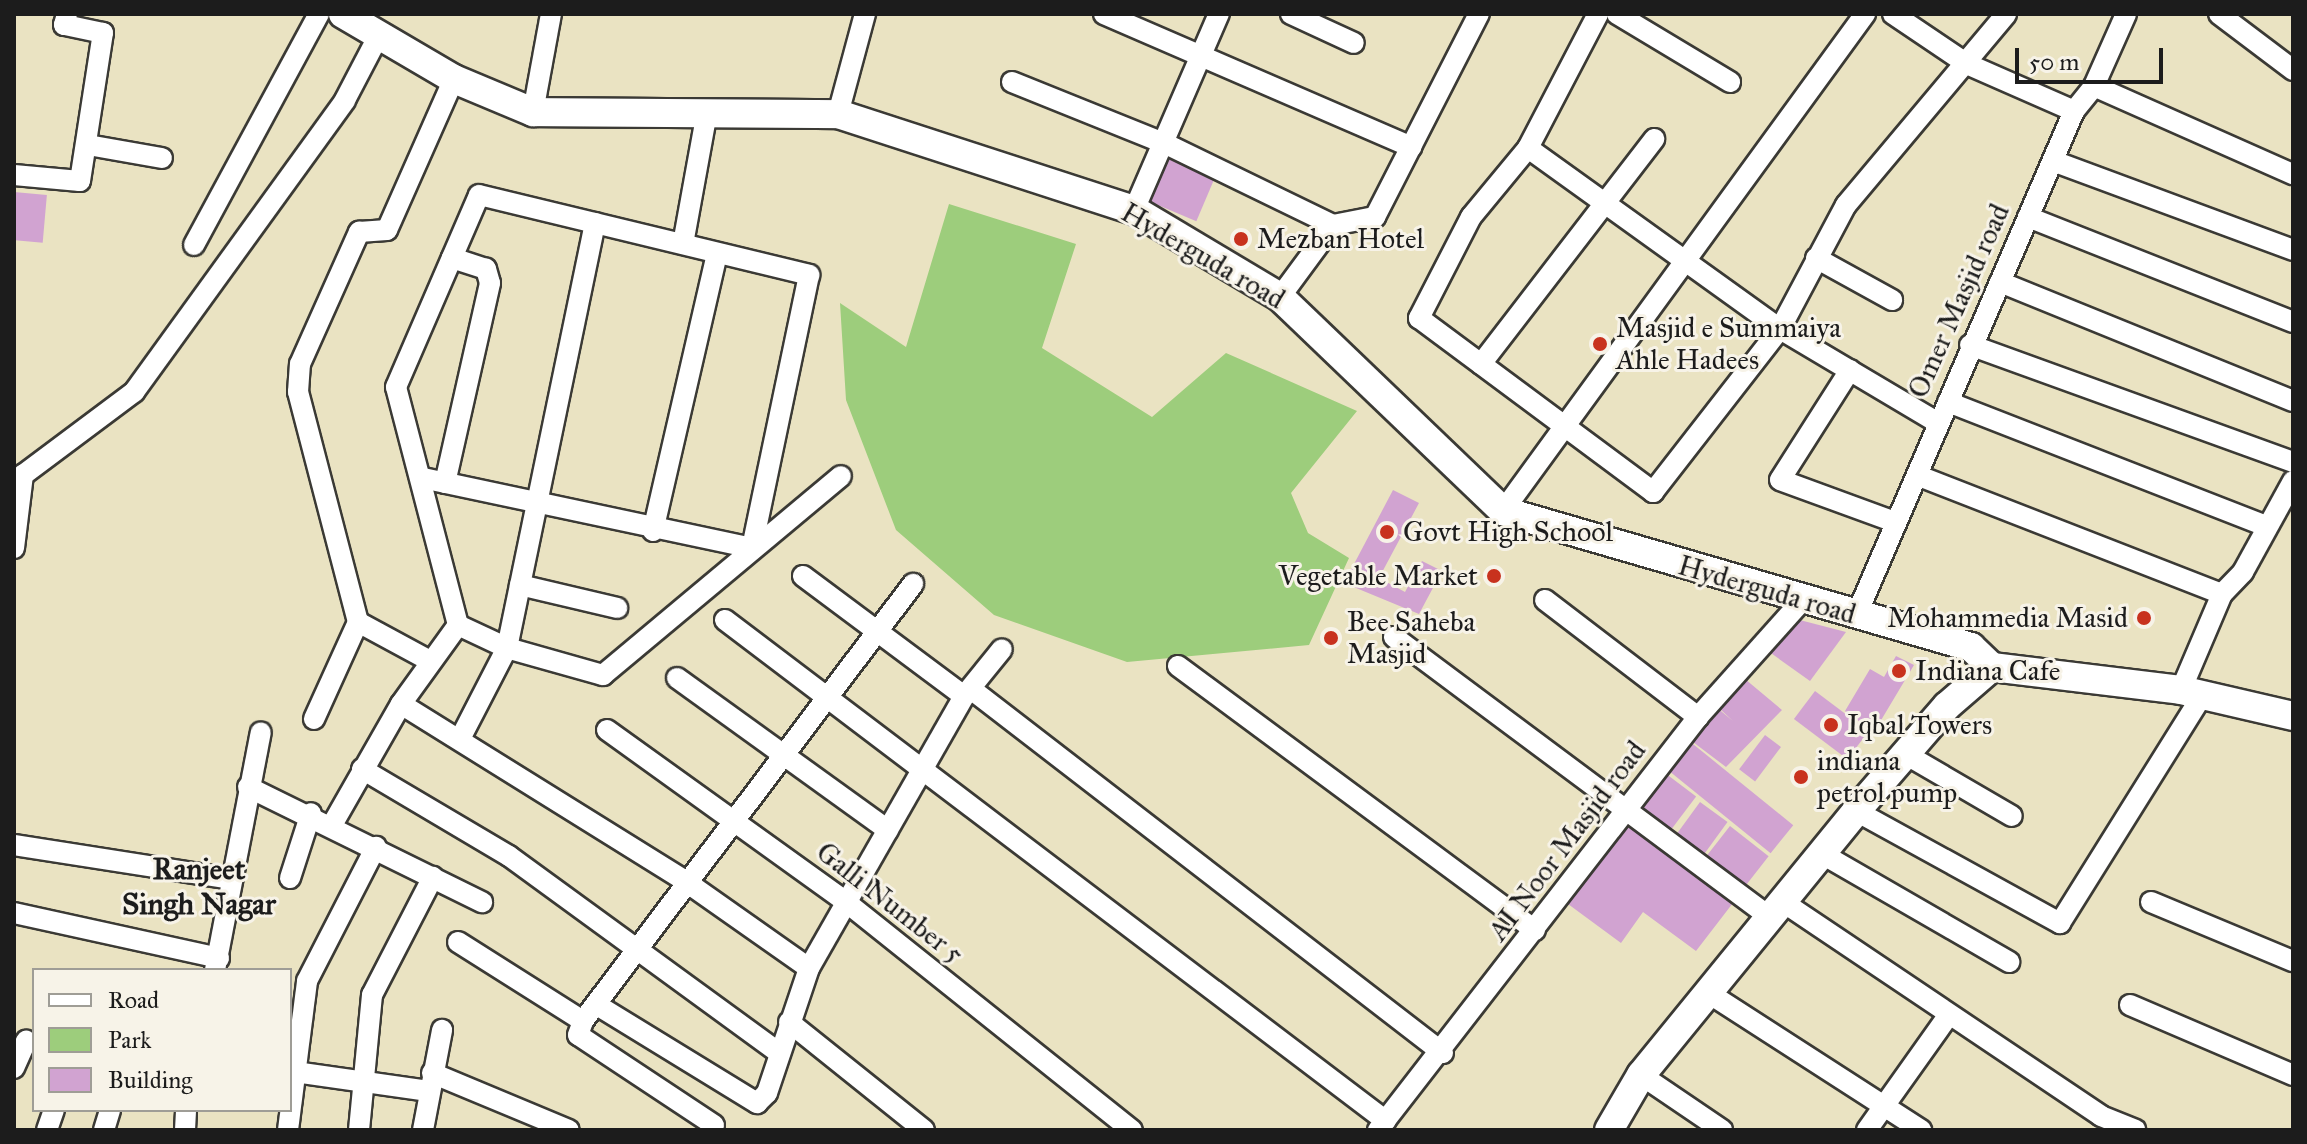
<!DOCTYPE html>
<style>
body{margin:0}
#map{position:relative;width:2307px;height:1144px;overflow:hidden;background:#eae3c2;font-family:"IM FELL Great Primer",serif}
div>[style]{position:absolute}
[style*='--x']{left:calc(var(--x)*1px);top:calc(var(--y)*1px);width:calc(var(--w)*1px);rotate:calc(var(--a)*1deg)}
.green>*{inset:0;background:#9dcd7c}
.building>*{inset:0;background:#d1a3d1;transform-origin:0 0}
.roads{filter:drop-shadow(2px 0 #3b3a35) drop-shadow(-2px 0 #3b3a35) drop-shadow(0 2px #3b3a35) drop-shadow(0 -2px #3b3a35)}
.street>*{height:20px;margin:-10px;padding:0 10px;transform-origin:10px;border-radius:10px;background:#fff}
.secondary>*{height:28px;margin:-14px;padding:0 14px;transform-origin:14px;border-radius:14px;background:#fff}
.dots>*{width:22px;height:22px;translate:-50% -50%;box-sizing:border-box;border:4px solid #f7f3e8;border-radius:50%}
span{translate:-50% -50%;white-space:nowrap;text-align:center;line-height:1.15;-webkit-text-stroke:6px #f7f3e8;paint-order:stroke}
.poi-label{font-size:28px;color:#1c1c1c}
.left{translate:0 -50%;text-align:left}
.right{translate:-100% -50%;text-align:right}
.street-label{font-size:28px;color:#1c1c1c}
.neighbourhood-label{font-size:30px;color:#1c1c1c;font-weight:700}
.frame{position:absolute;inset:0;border:16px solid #1c1c1c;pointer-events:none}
.legend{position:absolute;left:32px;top:968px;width:260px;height:144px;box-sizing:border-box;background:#f7f3e8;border:2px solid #9f9d96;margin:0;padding:10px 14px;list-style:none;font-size:24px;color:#1c1c1c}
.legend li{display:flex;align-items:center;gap:16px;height:40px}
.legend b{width:40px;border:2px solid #9f9d96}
.scale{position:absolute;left:2015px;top:48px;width:148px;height:36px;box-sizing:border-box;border:4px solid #1c1c1c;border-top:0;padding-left:10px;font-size:24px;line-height:28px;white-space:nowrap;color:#1c1c1c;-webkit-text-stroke:6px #f7f3e8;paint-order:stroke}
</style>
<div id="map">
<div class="green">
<i style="clip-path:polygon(949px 204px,1076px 244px,1042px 348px,1152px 417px,1226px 353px,1357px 411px,1291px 493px,1308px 533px,1349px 558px,1309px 645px,1127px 662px,994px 615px,896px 530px,846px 400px,840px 303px,906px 347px)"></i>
</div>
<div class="building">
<i style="left:1168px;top:155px;width:52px;height:50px;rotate:23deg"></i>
<i style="left:14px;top:192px;width:33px;height:48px;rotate:5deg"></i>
<i style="clip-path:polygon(1393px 490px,1419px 503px,1379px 578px,1405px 592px,1422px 561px,1442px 571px,1419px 614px,1344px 583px)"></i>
<i style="clip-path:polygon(1792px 618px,1846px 632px,1810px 681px,1768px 651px)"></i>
<i style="clip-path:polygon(1896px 656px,1914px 665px,1874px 732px,1845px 711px,1870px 669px,1884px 677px)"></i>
<i style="clip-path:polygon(1745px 679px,1782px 710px,1726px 767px,1689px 739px,1716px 707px,1733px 721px,1720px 709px)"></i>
<i style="left:1815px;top:691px;width:67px;height:35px;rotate:37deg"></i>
<i style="left:1765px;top:735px;width:20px;height:43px;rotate:37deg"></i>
<i style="left:1693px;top:744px;width:129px;height:36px;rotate:39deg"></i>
<i style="left:1661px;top:770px;width:44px;height:43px;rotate:37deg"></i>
<i style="left:1700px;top:802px;width:34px;height:39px;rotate:36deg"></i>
<i style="clip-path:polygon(1631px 820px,1736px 899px,1696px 951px,1643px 912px,1621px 943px,1568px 904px)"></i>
<i style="left:1730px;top:826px;width:49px;height:41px;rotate:38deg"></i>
</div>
<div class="roads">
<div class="street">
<i style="--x:1104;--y:14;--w:335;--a:23.4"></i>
<i style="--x:1291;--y:14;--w:69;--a:24.7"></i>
<i style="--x:1598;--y:14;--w:151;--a:117.6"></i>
<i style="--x:1528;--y:148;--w:89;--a:129.6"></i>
<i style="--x:1471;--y:217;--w:114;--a:117.2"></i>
<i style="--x:1419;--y:318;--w:292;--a:36.6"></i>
<i style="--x:1653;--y:492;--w:207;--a:-52.1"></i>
<i style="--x:1780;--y:329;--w:140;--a:-62"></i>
<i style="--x:1846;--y:205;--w:249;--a:-50"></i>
<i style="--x:1617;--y:14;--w:132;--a:31"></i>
<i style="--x:1893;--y:14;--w:89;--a:34"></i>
<i style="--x:1967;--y:64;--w:117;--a:23.7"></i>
<i style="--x:2219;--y:14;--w:93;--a:37.1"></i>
<i style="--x:1012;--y:82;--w:166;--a:21.9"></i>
<i style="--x:1166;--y:144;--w:186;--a:25.9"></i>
<i style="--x:2094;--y:86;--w:218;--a:23.9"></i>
<i style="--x:533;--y:112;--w:100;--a:-79.6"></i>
<i style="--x:838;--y:114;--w:104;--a:-74.9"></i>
<i style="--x:88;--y:145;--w:75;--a:10"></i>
<i style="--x:1528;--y:148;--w:310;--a:35.7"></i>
<i style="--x:1780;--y:329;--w:180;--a:30.7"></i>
<i style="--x:2053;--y:161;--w:256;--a:20.3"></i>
<i style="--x:14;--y:175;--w:66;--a:5.2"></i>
<i style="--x:80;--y:181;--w:150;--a:-81.2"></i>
<i style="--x:103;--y:33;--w:40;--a:-168"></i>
<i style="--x:64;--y:25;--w:11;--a:-75"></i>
<i style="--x:1134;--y:210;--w:214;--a:-66.6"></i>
<i style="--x:2028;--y:217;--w:285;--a:21.6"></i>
<i style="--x:683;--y:244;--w:134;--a:-79.7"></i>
<i style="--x:194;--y:245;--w:263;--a:-61.6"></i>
<i style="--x:1816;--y:258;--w:87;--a:28.9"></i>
<i style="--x:2000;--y:282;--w:316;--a:22.1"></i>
<i style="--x:1280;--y:297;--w:89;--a:-53.6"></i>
<i style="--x:1333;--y:225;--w:43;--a:-10.8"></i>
<i style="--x:1375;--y:217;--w:228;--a:-62.9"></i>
<i style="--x:1970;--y:345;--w:344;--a:19.9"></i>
<i style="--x:1481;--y:364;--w:284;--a:-52.4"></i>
<i style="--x:1850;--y:370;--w:130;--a:122.5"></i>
<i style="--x:1780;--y:480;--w:122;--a:20.1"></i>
<i style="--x:1948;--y:402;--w:341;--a:21.3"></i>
<i style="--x:1919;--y:476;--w:325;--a:21.3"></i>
<i style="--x:445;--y:483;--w:205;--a:-77.3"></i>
<i style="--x:490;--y:283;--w:15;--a:-106"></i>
<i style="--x:486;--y:269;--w:36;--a:-162"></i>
<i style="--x:1503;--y:511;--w:615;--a:-53.93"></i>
<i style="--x:653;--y:531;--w:285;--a:-77"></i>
<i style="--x:14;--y:548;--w:74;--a:-83"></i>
<i style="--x:23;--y:475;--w:139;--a:-36.8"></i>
<i style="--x:134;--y:392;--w:360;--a:-54.1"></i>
<i style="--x:345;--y:100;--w:73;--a:-62.4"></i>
<i style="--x:803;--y:576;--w:201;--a:36.7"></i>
<i style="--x:520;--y:585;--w:100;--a:13.3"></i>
<i style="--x:1545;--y:600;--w:193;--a:37.4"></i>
<i style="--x:1856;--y:616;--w:550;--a:-66.65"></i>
<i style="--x:2074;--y:111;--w:32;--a:-51"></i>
<i style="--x:2094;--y:86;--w:79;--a:-66"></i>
<i style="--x:725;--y:620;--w:829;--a:37.16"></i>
<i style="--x:358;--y:622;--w:82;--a:28.4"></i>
<i style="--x:458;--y:625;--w:54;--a:25.1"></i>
<i style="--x:507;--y:648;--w:100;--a:15.7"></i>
<i style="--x:603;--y:675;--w:310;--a:-39.9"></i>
<i style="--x:1394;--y:637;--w:472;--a:36.7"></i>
<i style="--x:1178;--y:666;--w:444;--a:36.5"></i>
<i style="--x:677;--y:678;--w:260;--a:35.8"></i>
<i style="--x:971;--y:689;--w:596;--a:37.64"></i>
<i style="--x:2181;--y:690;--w:104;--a:-66.9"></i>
<i style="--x:2222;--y:594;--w:30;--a:-46"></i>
<i style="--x:2243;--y:572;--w:104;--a:-61.2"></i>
<i style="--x:401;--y:704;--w:335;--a:31.9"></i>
<i style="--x:685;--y:881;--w:151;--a:35.1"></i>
<i style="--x:314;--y:719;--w:107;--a:-65.6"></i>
<i style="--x:358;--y:622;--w:238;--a:-104.6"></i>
<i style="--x:298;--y:392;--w:28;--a:-86"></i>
<i style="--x:300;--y:364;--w:145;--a:-65.9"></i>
<i style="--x:359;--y:232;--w:28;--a:-4"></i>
<i style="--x:387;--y:230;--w:165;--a:-66.1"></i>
<i style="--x:607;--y:730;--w:294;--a:35.7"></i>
<i style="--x:846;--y:902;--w:366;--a:38.6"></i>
<i style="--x:461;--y:737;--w:100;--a:-62.7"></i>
<i style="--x:507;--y:648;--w:434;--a:-78.3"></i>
<i style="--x:1907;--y:755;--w:121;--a:30.2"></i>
<i style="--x:362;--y:769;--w:171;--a:30.6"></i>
<i style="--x:509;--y:856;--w:333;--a:36.1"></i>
<i style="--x:248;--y:787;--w:261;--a:26.2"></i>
<i style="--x:1856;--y:811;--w:233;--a:28.8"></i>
<i style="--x:2060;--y:923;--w:270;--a:-58"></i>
<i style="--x:332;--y:825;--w:139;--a:-60.3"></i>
<i style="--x:401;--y:704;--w:97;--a:-54.2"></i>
<i style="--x:458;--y:625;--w:246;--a:-104.6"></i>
<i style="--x:396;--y:387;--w:209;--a:-66.6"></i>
<i style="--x:479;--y:195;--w:340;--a:13.6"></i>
<i style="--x:809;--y:275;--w:279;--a:101.8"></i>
<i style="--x:752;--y:548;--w:337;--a:-168"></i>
<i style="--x:14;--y:845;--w:221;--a:8.9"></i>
<i style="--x:1824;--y:855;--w:214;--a:30"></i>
<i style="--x:290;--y:878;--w:68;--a:-72.1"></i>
<i style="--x:1783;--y:902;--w:383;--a:33.9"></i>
<i style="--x:2101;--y:1116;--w:37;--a:22"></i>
<i style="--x:2151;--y:902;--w:154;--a:22.6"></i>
<i style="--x:14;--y:913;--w:210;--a:12.4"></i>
<i style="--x:458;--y:942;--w:148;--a:32.3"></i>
<i style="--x:215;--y:970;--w:242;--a:-79.1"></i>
<i style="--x:1707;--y:992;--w:255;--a:32.8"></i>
<i style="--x:597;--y:1005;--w:188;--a:31.5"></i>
<i style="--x:757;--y:1103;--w:14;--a:-45"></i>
<i style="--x:767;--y:1093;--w:132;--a:-71.4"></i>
<i style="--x:809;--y:968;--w:313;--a:-60.3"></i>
<i style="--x:964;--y:696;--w:60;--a:-51"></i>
<i style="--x:2130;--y:1005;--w:177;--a:23.2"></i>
<i style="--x:789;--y:1022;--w:173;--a:38.7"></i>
<i style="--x:14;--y:1068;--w:30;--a:-66"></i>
<i style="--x:295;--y:1072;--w:135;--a:8.1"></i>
<i style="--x:432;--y:1073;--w:148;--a:22.6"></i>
<i style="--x:1641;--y:1075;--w:98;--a:34.2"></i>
<i style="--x:714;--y:1125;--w:163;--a:-146.5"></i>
<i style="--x:578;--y:1035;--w:15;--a:-70"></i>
<i style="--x:583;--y:1021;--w:548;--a:-52.94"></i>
<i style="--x:47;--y:1130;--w:21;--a:-71"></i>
<i style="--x:104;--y:1130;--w:21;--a:-73"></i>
<i style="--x:185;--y:1130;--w:20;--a:-87"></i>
<i style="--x:288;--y:1130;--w:150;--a:-82.7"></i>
<i style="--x:307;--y:981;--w:151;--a:-62.8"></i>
<i style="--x:359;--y:1130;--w:136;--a:-84.5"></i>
<i style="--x:372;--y:995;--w:133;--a:-62.7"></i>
<i style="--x:423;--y:1130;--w:102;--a:-79.2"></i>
<i style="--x:1378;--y:1130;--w:522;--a:-52.23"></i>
<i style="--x:1698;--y:717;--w:154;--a:-48.2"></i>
<i style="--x:1867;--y:1130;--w:140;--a:-54.6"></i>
</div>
<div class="secondary">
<i style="--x:343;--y:14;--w:129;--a:30.4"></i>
<i style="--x:454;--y:79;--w:86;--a:22.7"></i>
<i style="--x:533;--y:112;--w:305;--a:0.4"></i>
<i style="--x:838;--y:114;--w:311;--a:18"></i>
<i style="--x:1134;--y:210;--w:170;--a:30.8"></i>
<i style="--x:1280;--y:297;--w:309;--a:43.8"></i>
<i style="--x:1503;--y:511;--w:487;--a:16.2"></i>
<i style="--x:1971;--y:647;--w:29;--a:44"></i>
<i style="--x:1992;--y:667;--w:190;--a:6.9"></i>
<i style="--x:2181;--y:690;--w:115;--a:13.1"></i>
<i style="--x:1609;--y:1130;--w:64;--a:-59.8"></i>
<i style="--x:1641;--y:1075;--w:340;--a:-50.8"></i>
<i style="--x:1856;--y:811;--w:139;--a:-49.1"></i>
<i style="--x:1947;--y:706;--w:60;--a:-40.9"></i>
</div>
</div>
<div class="dots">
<i style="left:1241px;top:239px;background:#c8321e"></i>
<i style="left:1600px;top:344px;background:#c8321e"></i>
<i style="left:1387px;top:532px;background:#c8321e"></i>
<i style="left:1494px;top:576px;background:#c8321e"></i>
<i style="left:2144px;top:618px;background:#c8321e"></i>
<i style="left:1331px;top:638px;background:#c8321e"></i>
<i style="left:1899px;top:671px;background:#c8321e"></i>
<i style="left:1831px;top:725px;background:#c8321e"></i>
<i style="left:1801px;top:777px;background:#c8321e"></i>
</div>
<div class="poi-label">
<span class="left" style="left:1257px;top:239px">Mezban Hotel</span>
<span class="left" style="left:1616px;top:344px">Masjid e Summaiya<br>Ahle Hadees</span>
<span class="left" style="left:1403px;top:532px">Govt High School</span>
<span class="right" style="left:1478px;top:576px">Vegetable Market</span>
<span class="right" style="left:2128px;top:618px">Mohammedia Masid</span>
<span class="left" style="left:1347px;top:638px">Bee Saheba<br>Masjid</span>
<span class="left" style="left:1915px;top:671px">Indiana Cafe</span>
<span class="left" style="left:1847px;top:725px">Iqbal Towers</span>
<span class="left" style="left:1817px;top:777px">indiana<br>petrol pump</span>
</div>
<div class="street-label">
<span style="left:1203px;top:256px;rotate:30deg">Hyderguda road</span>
<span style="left:1959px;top:301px;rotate:-66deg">Omer Masjid road</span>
<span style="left:1767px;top:590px;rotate:16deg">Hyderguda road</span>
<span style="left:1567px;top:841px;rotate:-53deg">AI Noor Masjid road</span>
<span style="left:890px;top:903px;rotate:38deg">Galli Number 5</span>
</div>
<div class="neighbourhood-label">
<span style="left:199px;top:886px">Ranjeet<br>Singh Nagar</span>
</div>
<div class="frame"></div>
<ul class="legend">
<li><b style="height:10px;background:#fff"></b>Road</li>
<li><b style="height:22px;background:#9dcd7c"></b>Park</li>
<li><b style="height:22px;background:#d1a3d1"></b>Building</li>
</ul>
<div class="scale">50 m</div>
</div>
